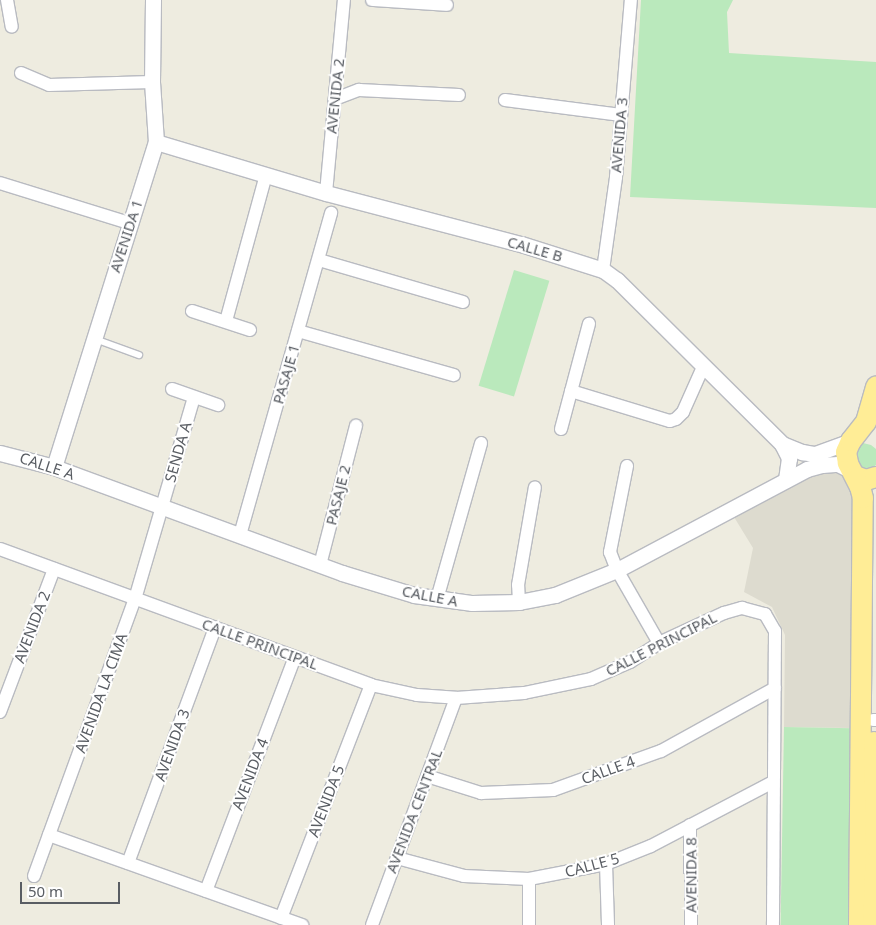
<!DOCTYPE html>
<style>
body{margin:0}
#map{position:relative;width:876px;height:925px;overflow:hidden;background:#eeece0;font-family:"Noto Sans",sans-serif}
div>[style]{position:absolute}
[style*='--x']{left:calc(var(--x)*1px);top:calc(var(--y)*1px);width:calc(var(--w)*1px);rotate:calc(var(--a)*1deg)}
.education>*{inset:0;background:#dddbcf}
.green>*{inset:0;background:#bae9bc;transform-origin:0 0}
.roads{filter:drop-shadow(1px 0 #b9bbc1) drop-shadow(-1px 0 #b9bbc1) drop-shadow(0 1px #b9bbc1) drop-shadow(0 -1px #b9bbc1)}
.service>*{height:6px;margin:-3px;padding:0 3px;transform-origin:3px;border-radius:3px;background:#fff}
.minor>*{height:12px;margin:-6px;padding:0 6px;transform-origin:6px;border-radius:6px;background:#fff}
.tertiary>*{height:15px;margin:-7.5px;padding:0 7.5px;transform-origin:7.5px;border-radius:7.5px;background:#fff}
.trunk>*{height:20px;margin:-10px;padding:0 10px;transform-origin:10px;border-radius:10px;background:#ffed96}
span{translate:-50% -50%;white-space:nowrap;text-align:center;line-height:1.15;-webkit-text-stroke:4px #fff;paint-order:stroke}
.street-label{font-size:15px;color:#595d63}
.scale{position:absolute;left:20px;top:882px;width:100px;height:22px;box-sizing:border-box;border:2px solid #595d63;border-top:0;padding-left:6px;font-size:15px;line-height:18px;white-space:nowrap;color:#595d63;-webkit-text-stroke:4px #fff;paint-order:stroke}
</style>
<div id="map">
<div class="education">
<i style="clip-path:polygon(844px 470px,856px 491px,852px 728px,784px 727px,785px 635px,772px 607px,744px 592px,753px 548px,734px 517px,807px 479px,830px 471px)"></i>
</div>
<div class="green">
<i style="clip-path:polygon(641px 0,733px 0,727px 12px,729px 53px,876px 62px,876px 208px,630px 197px)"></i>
<i style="left:514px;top:270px;width:37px;height:121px;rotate:17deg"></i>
<i style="clip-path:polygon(863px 443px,871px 445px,876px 449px,876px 465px,870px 470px,861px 470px,852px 451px)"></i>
<i style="left:784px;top:727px;width:68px;height:198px;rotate:1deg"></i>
</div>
<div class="roads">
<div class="service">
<i style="--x:95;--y:339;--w:47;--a:20"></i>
</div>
<div class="minor">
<i style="--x:7;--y:0;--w:27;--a:80"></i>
<i style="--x:372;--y:0;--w:75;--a:3.8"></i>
<i style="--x:21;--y:73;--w:30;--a:23"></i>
<i style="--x:49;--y:85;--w:103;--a:-1.7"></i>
<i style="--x:335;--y:99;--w:26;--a:-21"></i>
<i style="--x:359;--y:90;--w:100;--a:2.9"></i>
<i style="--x:505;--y:100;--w:117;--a:7.4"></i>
<i style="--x:0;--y:183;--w:135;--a:17.2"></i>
<i style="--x:326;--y:193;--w:194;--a:-84.7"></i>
<i style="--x:319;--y:260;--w:150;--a:16.3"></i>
<i style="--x:603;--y:270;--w:94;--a:-82"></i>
<i style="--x:616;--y:177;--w:178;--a:-85.2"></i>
<i style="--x:192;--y:311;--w:61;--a:18.1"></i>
<i style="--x:226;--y:321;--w:151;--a:-74.7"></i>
<i style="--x:298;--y:331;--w:162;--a:15.8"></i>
<i style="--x:172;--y:389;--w:49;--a:19.2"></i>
<i style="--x:571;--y:391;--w:103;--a:16.9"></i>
<i style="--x:670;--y:421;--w:6;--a:-18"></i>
<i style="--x:676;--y:419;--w:10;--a:-45"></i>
<i style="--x:683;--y:412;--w:49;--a:-66"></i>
<i style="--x:561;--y:429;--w:109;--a:-75.1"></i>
<i style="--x:627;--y:466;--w:88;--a:101.2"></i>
<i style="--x:610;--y:552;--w:19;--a:69"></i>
<i style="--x:617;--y:570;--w:84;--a:60.1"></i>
<i style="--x:240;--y:535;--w:335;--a:-74.2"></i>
<i style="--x:0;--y:549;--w:395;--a:20.1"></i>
<i style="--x:371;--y:685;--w:47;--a:12.3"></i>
<i style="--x:417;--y:695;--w:39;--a:4"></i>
<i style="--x:456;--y:698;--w:68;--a:-4.2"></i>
<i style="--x:524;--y:693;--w:68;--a:-11.8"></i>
<i style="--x:591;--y:679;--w:43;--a:-23.6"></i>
<i style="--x:630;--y:662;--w:35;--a:-33"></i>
<i style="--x:659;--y:643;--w:72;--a:-24.8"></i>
<i style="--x:724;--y:613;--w:19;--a:-16"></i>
<i style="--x:742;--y:608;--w:24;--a:15"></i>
<i style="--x:765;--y:614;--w:20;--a:60"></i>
<i style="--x:775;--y:631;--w:294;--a:90.4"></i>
<i style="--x:320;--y:565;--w:144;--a:-75.5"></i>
<i style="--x:437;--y:599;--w:162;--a:-74.2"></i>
<i style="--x:519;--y:602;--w:17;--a:-93"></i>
<i style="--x:518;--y:585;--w:99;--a:-80.2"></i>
<i style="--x:0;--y:712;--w:153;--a:-69.3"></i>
<i style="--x:873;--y:720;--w:3;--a:0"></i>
<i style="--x:427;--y:776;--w:57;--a:17.5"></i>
<i style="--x:481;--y:793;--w:72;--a:-2.4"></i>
<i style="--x:553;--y:790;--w:115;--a:-19.9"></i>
<i style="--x:661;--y:751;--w:130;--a:-28.9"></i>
<i style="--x:690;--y:825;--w:100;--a:89.4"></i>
<i style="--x:49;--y:835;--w:269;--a:19.6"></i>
<i style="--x:397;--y:858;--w:69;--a:15"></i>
<i style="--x:464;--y:876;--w:65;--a:2.6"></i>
<i style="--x:529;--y:879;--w:78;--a:-11"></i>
<i style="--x:606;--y:864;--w:48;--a:-21.8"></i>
<i style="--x:651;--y:846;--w:138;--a:-27.7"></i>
<i style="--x:128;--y:863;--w:251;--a:-69.7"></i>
<i style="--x:606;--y:864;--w:61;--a:88.1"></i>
<i style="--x:34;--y:876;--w:295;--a:-70"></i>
<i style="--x:135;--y:599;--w:210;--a:-73.7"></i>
<i style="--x:529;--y:879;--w:46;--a:90"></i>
<i style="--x:206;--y:891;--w:250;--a:-69.2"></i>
<i style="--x:281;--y:918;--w:250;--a:-68.9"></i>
<i style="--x:372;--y:925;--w:242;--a:-69.7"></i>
</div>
<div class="tertiary">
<i style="--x:156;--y:142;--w:177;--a:16.7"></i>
<i style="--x:326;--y:193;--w:202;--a:14.7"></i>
<i style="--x:521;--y:244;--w:86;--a:17.6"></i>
<i style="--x:603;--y:270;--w:17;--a:36"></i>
<i style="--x:617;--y:280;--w:233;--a:44.8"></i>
<i style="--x:782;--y:444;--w:22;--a:22"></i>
<i style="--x:802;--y:452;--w:13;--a:9"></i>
<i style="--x:815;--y:454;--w:38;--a:-20"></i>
<i style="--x:782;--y:444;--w:16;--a:63"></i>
<i style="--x:789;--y:458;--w:22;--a:98"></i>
<i style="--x:0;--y:453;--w:56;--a:14.5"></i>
<i style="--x:54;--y:467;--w:307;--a:20.2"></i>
<i style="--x:342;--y:573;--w:75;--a:17"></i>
<i style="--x:414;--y:595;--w:59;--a:7.9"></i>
<i style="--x:472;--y:603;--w:47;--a:-1.2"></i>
<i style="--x:519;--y:602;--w:37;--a:-11"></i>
<i style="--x:555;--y:595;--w:67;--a:-22"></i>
<i style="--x:617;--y:570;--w:215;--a:-28"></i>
<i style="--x:807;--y:469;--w:16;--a:-15"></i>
<i style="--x:822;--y:465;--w:16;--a:-4"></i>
<i style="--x:838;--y:464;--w:13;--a:27"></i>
<i style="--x:54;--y:467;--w:341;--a:-72.6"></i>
<i style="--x:156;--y:142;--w:60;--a:-93.8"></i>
<i style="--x:152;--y:82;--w:82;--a:-89.3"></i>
</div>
<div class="trunk">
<i style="--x:855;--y:476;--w:12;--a:20"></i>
<i style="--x:866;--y:480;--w:10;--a:-17"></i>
<i style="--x:859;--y:925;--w:427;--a:-89.5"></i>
<i style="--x:863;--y:498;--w:11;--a:-105"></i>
<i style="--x:860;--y:487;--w:27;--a:-117"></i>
<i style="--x:848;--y:463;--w:11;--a:-100"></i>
<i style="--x:846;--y:452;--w:12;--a:-66"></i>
<i style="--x:851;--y:441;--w:24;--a:-52"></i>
<i style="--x:866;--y:422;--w:37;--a:-74"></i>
<i style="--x:873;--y:925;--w:78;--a:-87.8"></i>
<i style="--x:876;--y:847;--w:105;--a:-91.1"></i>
</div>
</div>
<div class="street-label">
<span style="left:335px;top:96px;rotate:-84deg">AVENIDA 2</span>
<span style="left:619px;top:135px;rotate:-85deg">AVENIDA 3</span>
<span style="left:126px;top:236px;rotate:-72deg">AVENIDA 1</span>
<span style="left:535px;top:249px;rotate:16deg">CALLE B</span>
<span style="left:286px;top:374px;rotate:-74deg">PASAJE 1</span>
<span style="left:178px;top:452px;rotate:-74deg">SENDA A</span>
<span style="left:47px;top:466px;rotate:18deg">CALLE A</span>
<span style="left:338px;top:495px;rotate:-76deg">PASAJE 2</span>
<span style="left:430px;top:596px;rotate:11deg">CALLE A</span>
<span style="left:32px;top:627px;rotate:-69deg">AVENIDA 2</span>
<span style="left:260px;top:644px;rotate:20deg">CALLE PRINCIPAL</span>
<span style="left:661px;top:644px;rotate:-27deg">CALLE PRINCIPAL</span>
<span style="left:101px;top:693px;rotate:-70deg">AVENIDA LA CIMA</span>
<span style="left:172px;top:745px;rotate:-70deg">AVENIDA 3</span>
<span style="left:608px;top:770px;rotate:-20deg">CALLE 4</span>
<span style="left:250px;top:774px;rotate:-69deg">AVENIDA 4</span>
<span style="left:326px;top:801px;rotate:-69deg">AVENIDA 5</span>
<span style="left:414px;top:811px;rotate:-69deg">AVENIDA CENTRAL</span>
<span style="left:592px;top:865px;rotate:-15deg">CALLE 5</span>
<span style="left:691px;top:875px;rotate:-90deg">AVENIDA 8</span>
</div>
<div class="scale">50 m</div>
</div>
